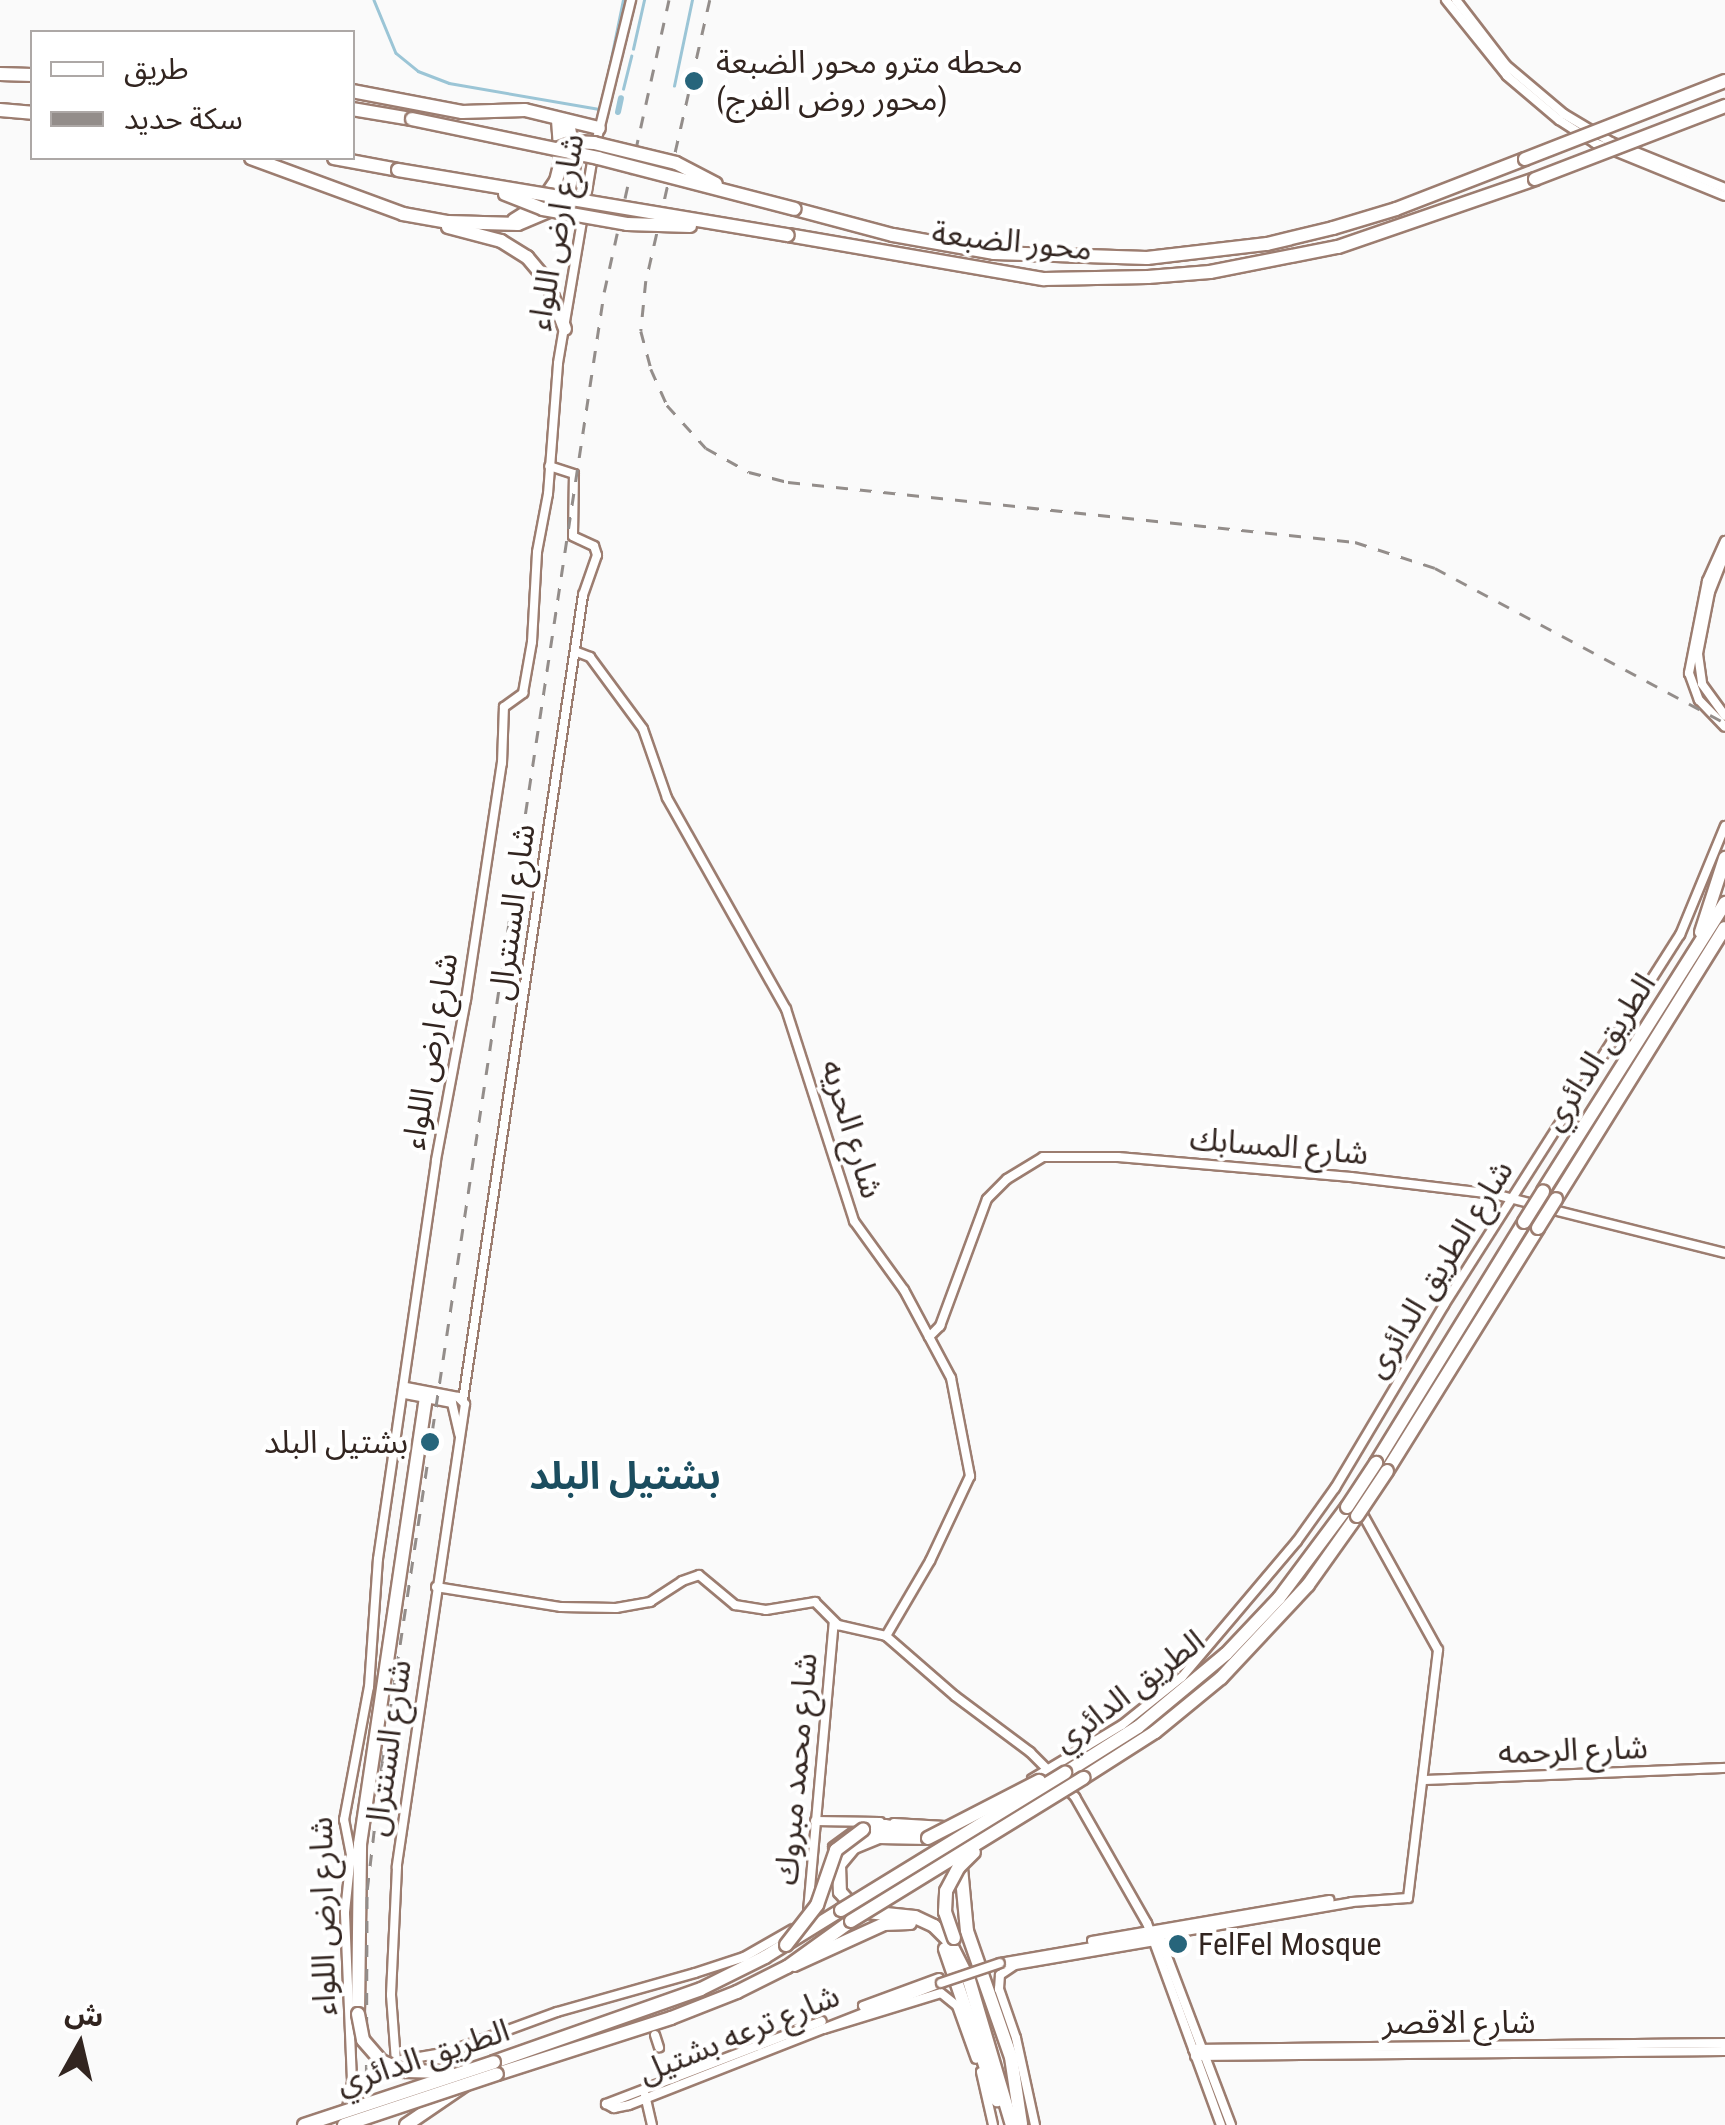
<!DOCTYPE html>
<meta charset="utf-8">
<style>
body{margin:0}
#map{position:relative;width:1725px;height:2125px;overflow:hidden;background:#fafafa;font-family:"Roboto Condensed","Noto Sans Arabic",sans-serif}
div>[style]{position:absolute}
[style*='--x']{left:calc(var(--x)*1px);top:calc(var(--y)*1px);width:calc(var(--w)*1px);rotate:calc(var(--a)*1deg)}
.stream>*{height:2.5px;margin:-1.25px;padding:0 1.25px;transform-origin:1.25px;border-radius:1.25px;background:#9bc5d6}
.canal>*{height:6px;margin:-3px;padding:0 3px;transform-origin:3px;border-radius:3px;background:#9bc5d6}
.roads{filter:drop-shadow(2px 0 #9c7d70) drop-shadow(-2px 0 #9c7d70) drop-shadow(0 2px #9c7d70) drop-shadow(0 -2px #9c7d70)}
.tertiary>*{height:8px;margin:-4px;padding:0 4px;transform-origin:4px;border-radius:4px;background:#fff}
.motorway>*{height:12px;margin:-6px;padding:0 6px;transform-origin:6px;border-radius:6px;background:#fff}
.rail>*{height:2.5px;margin-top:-1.25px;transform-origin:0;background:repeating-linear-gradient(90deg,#938d8a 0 12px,transparent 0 24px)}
.bridges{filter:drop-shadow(2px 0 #9c7d70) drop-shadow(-2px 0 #9c7d70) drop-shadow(0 2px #9c7d70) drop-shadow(0 -2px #9c7d70)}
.tertiary-bridge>*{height:8px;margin:-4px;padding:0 4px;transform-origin:4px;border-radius:4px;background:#fff}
.motorway-bridge>*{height:12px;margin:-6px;padding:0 6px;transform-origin:6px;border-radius:6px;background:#fff}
.dots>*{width:28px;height:28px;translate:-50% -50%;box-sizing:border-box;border:5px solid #fff;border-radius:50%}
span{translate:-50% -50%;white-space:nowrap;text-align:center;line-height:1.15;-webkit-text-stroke:8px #fff;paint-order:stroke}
.poi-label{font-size:32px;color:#322520}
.left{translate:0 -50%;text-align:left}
.right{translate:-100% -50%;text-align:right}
.street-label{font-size:32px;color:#322520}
.quarter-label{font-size:38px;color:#1b4d5f;font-weight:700}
.legend{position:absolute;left:30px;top:30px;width:325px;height:130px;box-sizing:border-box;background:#fff;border:2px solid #ada8a6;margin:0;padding:12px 18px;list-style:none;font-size:30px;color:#322520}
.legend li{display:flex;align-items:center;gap:20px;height:50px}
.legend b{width:50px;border:2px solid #ada8a6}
.north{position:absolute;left:30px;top:1995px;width:100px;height:100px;-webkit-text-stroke:8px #fff;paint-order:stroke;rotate:8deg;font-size:28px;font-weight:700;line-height:40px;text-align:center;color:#322520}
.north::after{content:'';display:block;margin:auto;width:35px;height:45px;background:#322520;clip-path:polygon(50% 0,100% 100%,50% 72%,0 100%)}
</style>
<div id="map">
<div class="stream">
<i style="--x:374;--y:0;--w:57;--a:67.5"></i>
<i style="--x:396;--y:53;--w:28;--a:39"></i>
<i style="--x:418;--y:71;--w:33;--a:21"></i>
<i style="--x:449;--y:83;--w:152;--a:9.8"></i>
<i style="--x:633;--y:49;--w:50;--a:-77.3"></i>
<i style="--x:674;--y:86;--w:88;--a:-78.2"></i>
<i style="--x:623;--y:89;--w:34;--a:-76"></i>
<i style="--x:603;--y:98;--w:100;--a:-78.5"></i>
</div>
<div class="canal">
<i style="--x:618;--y:112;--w:14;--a:-78"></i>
</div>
<div class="roads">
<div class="tertiary">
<i style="--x:1446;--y:0;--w:97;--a:51.2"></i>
<i style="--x:1507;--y:76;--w:68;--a:40.2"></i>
<i style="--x:1559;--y:120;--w:43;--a:32.6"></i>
<i style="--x:1595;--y:143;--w:140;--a:22.2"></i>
<i style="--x:1456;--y:0;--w:82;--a:52.4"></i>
<i style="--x:1506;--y:65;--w:76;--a:40.2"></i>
<i style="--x:1564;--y:114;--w:55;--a:30.8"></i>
<i style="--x:1611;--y:142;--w:123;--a:22"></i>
<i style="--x:1725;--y:541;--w:44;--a:114.2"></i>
<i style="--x:1707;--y:581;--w:94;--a:101.1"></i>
<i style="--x:1689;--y:673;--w:29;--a:70"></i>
<i style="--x:1699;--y:700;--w:37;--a:46"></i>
<i style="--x:1725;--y:554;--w:41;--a:111.5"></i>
<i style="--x:1710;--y:592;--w:63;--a:101"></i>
<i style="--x:1698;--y:654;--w:30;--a:82"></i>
<i style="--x:1702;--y:684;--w:39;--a:54"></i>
<i style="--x:577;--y:652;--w:14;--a:21"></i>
<i style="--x:590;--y:657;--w:89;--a:53.6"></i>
<i style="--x:643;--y:729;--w:73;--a:70.8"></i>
<i style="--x:667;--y:798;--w:242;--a:60.6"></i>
<i style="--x:786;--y:1009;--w:223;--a:72.2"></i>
<i style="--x:854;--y:1221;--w:85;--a:54.1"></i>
<i style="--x:904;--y:1290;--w:100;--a:61.9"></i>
<i style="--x:951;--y:1378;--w:100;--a:79"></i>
<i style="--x:970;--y:1476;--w:94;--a:115.2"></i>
<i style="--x:930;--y:1561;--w:87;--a:120.4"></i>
<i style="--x:1550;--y:1209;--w:180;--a:14.1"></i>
<i style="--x:929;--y:1337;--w:16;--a:-45"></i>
<i style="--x:940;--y:1326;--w:135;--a:-69.7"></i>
<i style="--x:987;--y:1199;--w:28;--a:-45"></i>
<i style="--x:1007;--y:1179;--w:42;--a:-31.4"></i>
<i style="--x:1043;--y:1157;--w:75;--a:0"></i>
<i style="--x:1118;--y:1157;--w:234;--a:4.9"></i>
<i style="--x:1351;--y:1177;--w:144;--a:6.8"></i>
<i style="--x:1494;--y:1194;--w:44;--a:14.3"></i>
<i style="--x:406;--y:1387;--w:53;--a:10.9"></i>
<i style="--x:458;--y:1397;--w:10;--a:45"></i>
<i style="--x:465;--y:1404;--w:468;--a:98.4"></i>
<i style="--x:397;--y:1867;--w:128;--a:92.7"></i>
<i style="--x:391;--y:1995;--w:66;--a:85.7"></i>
<i style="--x:396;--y:2061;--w:53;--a:-9.8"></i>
<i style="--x:448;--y:2052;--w:116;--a:-20.2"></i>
<i style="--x:557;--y:2012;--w:143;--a:-15.8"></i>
<i style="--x:695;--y:1973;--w:52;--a:-18.1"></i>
<i style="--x:744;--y:1957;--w:56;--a:-29.7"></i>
<i style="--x:405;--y:1394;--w:48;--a:10.8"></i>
<i style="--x:452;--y:1403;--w:32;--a:77"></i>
<i style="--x:463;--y:1400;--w:814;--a:-81.52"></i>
<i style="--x:583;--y:595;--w:42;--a:-70.7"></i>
<i style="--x:597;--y:555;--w:9;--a:-108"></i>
<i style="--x:594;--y:546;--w:23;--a:-155"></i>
<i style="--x:573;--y:536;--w:62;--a:-89.1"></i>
<i style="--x:574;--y:474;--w:26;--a:-162"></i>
<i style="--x:436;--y:1587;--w:127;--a:9.1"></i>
<i style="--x:561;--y:1607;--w:55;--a:1"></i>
<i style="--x:616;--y:1608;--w:35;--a:-10"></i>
<i style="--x:650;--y:1602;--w:38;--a:-33"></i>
<i style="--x:682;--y:1581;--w:18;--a:-19"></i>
<i style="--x:699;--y:1575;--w:47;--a:39.8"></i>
<i style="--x:735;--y:1605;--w:31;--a:9"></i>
<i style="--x:766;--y:1610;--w:50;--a:-9.3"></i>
<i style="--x:815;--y:1602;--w:33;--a:45"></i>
<i style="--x:838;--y:1625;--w:49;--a:12.9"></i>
<i style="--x:886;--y:1636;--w:91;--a:41"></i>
<i style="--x:955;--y:1696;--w:94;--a:36.7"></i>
<i style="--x:1030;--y:1752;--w:64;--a:45"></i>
<i style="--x:1075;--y:1797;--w:145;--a:60.3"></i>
<i style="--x:1147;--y:1923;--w:215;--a:69.9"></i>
<i style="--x:1032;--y:1779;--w:105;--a:-31"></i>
<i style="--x:1122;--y:1725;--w:77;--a:-38.7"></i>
<i style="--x:1182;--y:1677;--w:178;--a:-49.8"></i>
<i style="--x:1297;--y:1541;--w:65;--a:-54.4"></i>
<i style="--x:1335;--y:1488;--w:213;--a:-59.2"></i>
<i style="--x:1444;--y:1305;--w:439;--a:-57.5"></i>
<i style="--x:1680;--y:935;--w:118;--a:-67.6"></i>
<i style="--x:1423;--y:1780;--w:302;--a:-2.3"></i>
<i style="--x:815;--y:1821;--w:65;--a:0.9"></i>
<i style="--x:894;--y:1823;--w:51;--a:3.4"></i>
<i style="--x:833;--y:1847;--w:36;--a:-36"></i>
<i style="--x:808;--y:1911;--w:290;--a:-84.9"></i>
<i style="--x:1160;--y:1938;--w:200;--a:69.2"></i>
<i style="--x:1092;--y:1941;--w:241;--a:-9.8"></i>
<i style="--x:1000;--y:1963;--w:357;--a:-9.8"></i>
<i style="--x:1352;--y:1902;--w:56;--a:-4.1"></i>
<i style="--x:1408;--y:1898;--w:250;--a:-83.1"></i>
<i style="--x:1438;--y:1650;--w:161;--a:-119"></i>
<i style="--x:863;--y:2006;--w:81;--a:-20.2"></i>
<i style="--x:824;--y:2029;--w:122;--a:-17.1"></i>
<i style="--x:941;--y:1993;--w:21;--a:39"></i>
<i style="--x:957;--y:2006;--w:56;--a:70.3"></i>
<i style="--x:655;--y:2035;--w:13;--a:72"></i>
<i style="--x:1193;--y:2049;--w:532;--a:-0.65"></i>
<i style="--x:1195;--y:2056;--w:530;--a:-0.54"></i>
<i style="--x:981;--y:2072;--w:54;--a:77.2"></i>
<i style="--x:645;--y:2095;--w:31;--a:77"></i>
<i style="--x:606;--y:2104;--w:9;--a:27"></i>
<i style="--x:614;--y:2108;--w:15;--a:-11"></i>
<i style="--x:629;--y:2105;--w:335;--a:-21.4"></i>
<i style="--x:606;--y:2104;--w:231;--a:-21"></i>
<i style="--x:346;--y:2113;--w:33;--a:-79"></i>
<i style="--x:352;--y:2081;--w:169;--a:-92.4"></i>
<i style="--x:345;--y:1912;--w:57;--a:-84"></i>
<i style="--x:351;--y:1855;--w:36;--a:-101"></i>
<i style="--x:344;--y:1820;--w:135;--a:-79.4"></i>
<i style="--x:369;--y:1687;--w:128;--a:-86"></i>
<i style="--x:378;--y:1559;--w:403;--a:-81.7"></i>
<i style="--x:436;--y:1160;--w:163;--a:-79.4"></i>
<i style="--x:466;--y:1000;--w:240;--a:-81.4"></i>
<i style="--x:502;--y:763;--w:56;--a:-88"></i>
<i style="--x:504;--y:707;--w:24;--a:-36"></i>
<i style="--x:523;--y:693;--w:52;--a:-80"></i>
<i style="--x:532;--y:642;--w:90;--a:-86.8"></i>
<i style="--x:537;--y:552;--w:59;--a:-79.3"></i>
<i style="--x:548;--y:494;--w:131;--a:-85.6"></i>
<i style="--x:558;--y:363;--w:211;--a:-80.4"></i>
<i style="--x:593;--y:155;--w:160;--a:-76.2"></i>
<i style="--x:1035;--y:2125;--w:89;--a:-102.3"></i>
<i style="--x:1016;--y:2038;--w:52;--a:-109.1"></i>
<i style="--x:999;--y:1989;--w:14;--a:-86"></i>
<i style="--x:1000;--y:1975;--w:18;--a:-34"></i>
<i style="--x:1015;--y:1965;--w:148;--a:-9.7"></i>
</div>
<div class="motorway">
<i style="--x:0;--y:74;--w:32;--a:2"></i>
<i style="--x:352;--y:91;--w:112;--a:10.8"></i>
<i style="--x:462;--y:112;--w:63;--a:-1.8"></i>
<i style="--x:525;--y:110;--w:76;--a:13.7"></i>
<i style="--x:352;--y:109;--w:61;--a:9.5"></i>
<i style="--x:0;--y:110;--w:32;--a:5"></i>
<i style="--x:251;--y:158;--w:162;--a:20.2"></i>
<i style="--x:403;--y:214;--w:46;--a:10.1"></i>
<i style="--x:448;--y:222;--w:70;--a:1.6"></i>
<i style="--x:518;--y:224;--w:36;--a:-23"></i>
<i style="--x:551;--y:210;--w:28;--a:-51"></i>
<i style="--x:569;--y:188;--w:30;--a:-78"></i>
<i style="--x:575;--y:159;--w:38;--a:-101"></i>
<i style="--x:334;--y:158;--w:65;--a:10.6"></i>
<i style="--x:795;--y:209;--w:101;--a:14.9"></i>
<i style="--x:893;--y:235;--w:103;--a:10.1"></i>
<i style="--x:994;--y:253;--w:153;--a:1.9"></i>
<i style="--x:1147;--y:258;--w:121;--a:-6.7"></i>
<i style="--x:1267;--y:244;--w:68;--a:-13.6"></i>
<i style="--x:1333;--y:228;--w:66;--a:-16.8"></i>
<i style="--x:1396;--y:209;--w:138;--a:-21.2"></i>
<i style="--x:514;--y:220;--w:32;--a:-32"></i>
<i style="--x:541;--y:203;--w:27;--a:-56"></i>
<i style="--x:556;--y:181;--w:21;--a:-76"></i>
<i style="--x:561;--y:161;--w:41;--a:-94.2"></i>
<i style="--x:448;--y:227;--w:55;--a:14.8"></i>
<i style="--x:501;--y:241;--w:31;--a:32"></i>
<i style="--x:527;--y:257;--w:31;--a:50"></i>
<i style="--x:547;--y:281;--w:51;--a:69.4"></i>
<i style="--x:788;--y:235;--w:260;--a:9.8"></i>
<i style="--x:1044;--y:279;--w:104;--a:-1.1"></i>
<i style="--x:1148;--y:277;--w:62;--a:-4.6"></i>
<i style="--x:1210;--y:272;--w:130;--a:-11.1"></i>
<i style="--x:1338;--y:247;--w:208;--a:-19"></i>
<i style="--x:1701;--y:932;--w:78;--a:-72"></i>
<i style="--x:1543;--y:1191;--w:341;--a:-57.7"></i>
<i style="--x:1556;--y:1199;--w:319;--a:-58.1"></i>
<i style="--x:1376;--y:1463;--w:283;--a:-58.4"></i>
<i style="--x:1387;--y:1471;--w:286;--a:-58.1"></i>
<i style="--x:1065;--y:1773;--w:86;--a:-32.2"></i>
<i style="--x:1138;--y:1727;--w:114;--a:-39.7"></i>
<i style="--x:1226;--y:1654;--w:77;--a:-46.6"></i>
<i style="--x:1279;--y:1598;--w:114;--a:-53.2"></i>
<i style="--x:1083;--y:1778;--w:85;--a:-32.6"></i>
<i style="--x:1155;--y:1732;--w:85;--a:-39.3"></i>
<i style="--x:1221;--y:1678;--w:127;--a:-46.9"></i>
<i style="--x:1308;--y:1585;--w:85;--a:-54.6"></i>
<i style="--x:863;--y:1830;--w:22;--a:-10"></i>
<i style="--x:885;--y:1826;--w:40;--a:10"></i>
<i style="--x:928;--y:1838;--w:49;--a:-178.8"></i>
<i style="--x:879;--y:1837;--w:27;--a:158"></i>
<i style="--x:854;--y:1847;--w:23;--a:130"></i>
<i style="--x:839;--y:1865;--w:27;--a:88"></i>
<i style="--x:840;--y:1892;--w:25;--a:48"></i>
<i style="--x:857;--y:1911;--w:58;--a:5.9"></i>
<i style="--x:915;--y:1917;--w:21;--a:25"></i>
<i style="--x:934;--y:1926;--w:21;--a:45"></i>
<i style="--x:949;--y:1941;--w:44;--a:62.9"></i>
<i style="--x:969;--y:1980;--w:151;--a:73.5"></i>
<i style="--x:960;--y:1857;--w:74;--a:84.6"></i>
<i style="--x:967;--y:1931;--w:133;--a:70.8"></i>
<i style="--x:1011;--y:2057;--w:68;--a:81.5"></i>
<i style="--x:945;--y:1949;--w:160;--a:71"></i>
<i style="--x:794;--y:1965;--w:99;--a:-24.5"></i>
<i style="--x:884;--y:1924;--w:26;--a:-2"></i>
<i style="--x:358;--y:2014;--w:170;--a:-89.3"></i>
<i style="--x:360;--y:1844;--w:452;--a:-81.6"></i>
<i style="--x:494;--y:2062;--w:219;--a:-19.4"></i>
<i style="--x:701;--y:1989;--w:72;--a:-26.6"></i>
<i style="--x:765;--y:1957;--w:89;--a:-31.7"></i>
<i style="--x:497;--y:2074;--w:183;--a:-17.8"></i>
<i style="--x:671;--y:2018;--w:71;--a:-21.5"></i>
<i style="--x:737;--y:1992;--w:56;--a:-26.6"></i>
<i style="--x:787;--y:1967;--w:79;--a:-35.7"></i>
<i style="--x:406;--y:2125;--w:73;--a:-34.3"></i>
</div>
</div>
<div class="rail">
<i style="--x:710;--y:0;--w:288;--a:102.8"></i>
<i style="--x:646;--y:281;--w:50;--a:95.7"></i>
<i style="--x:641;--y:331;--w:39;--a:75"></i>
<i style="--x:651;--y:369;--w:39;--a:66"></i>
<i style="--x:667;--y:405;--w:58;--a:47.8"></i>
<i style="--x:706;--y:448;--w:49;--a:29.2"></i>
<i style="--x:749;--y:472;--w:40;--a:14.4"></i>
<i style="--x:788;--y:482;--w:570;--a:6.04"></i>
<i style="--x:1355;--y:542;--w:84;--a:18"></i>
<i style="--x:1435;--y:568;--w:329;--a:28.1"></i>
<i style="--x:366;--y:2125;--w:235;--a:-89.8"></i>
<i style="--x:367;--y:1890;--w:128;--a:-83.3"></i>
<i style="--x:382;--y:1763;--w:1488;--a:-81.42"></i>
<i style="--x:604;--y:292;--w:299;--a:-77.5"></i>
</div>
<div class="bridges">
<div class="tertiary-bridge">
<i style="--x:941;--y:1983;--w:62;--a:-18.7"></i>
</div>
<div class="motorway-bridge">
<i style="--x:412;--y:119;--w:190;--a:11.8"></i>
<i style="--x:598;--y:158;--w:203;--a:14.5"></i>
<i style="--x:557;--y:149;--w:20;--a:-20"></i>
<i style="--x:576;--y:142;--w:18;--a:3"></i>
<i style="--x:594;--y:143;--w:84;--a:13.7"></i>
<i style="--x:676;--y:163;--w:45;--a:27.7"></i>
<i style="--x:1525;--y:159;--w:215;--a:-21.3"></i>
<i style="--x:398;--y:170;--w:395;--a:9.5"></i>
<i style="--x:1535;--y:179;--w:204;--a:-21"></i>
<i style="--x:505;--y:194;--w:41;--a:21.5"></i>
<i style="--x:543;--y:209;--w:85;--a:10.1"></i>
<i style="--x:627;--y:224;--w:63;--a:1.8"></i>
<i style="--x:1524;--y:1222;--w:36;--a:-58"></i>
<i style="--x:1538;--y:1228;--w:34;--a:-58"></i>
<i style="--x:1347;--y:1507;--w:53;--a:-56.6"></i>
<i style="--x:1357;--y:1516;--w:54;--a:-56.3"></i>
<i style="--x:928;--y:1838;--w:125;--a:-27.2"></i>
<i style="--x:841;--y:1910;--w:263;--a:-31.5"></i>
<i style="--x:851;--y:1921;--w:273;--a:-31.6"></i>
<i style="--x:954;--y:1938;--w:28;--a:-109"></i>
<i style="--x:945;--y:1912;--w:21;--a:-87"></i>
<i style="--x:946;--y:1891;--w:27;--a:-62"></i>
<i style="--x:959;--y:1867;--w:21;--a:-45"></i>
<i style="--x:786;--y:1945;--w:51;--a:-52.2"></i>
<i style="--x:817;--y:1905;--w:58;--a:-70.9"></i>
<i style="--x:836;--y:1850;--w:34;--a:-37"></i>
<i style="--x:358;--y:2014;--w:26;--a:79"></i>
<i style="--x:363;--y:2040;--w:28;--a:49"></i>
<i style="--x:381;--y:2061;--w:26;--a:23"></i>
<i style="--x:405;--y:2071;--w:44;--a:1.3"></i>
<i style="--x:304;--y:2125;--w:200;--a:-18.3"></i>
<i style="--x:344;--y:2125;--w:161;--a:-18.4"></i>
</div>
</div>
<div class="dots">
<i style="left:694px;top:81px;background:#27657b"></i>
<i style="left:430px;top:1442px;background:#27657b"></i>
<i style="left:1178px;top:1944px;background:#27657b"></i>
</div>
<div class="poi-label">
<span class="left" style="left:716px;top:81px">محطه مترو محور الضبعة<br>(محور روض الفرج)</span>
<span class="right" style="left:408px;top:1442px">بشتيل البلد</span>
<span class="left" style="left:1198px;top:1944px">FelFel Mosque</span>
</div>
<div class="street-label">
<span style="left:556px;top:232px;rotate:-80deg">شارع ارض اللواء</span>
<span style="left:1012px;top:241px;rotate:6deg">محور الضبعة</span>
<span style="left:512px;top:912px;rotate:-82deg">شارع السنترال</span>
<span style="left:430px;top:1051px;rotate:-80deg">شارع ارض اللواء</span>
<span style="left:1599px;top:1052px;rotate:-57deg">الطريق الدائري</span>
<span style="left:852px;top:1129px;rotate:73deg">شارع الحريه</span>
<span style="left:1279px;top:1146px;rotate:5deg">شارع المسابك</span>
<span style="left:1439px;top:1269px;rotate:-58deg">شارع الطريق الدائرى</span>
<span style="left:1129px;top:1691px;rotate:-37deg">الطريق الدائري</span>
<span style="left:388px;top:1748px;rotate:-82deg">شارع السنترال</span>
<span style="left:1573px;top:1750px;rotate:-2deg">شارع الرحمه</span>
<span style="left:796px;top:1769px;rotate:-85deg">شارع محمد مبروك</span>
<span style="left:323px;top:1916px;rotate:-91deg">شارع ارض اللواء</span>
<span style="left:1459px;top:2022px">شارع الاقصر</span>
<span style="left:739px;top:2034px;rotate:-22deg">شارع ترعه بشتيل</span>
<span style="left:423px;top:2057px;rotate:-18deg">الطريق الدائري</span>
</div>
<div class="quarter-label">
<span style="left:625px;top:1477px">بشتيل البلد</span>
</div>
<ul class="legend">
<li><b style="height:12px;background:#fff"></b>طريق</li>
<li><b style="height:12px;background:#938d8a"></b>سكة حديد</li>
</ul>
<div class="north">ش</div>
</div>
